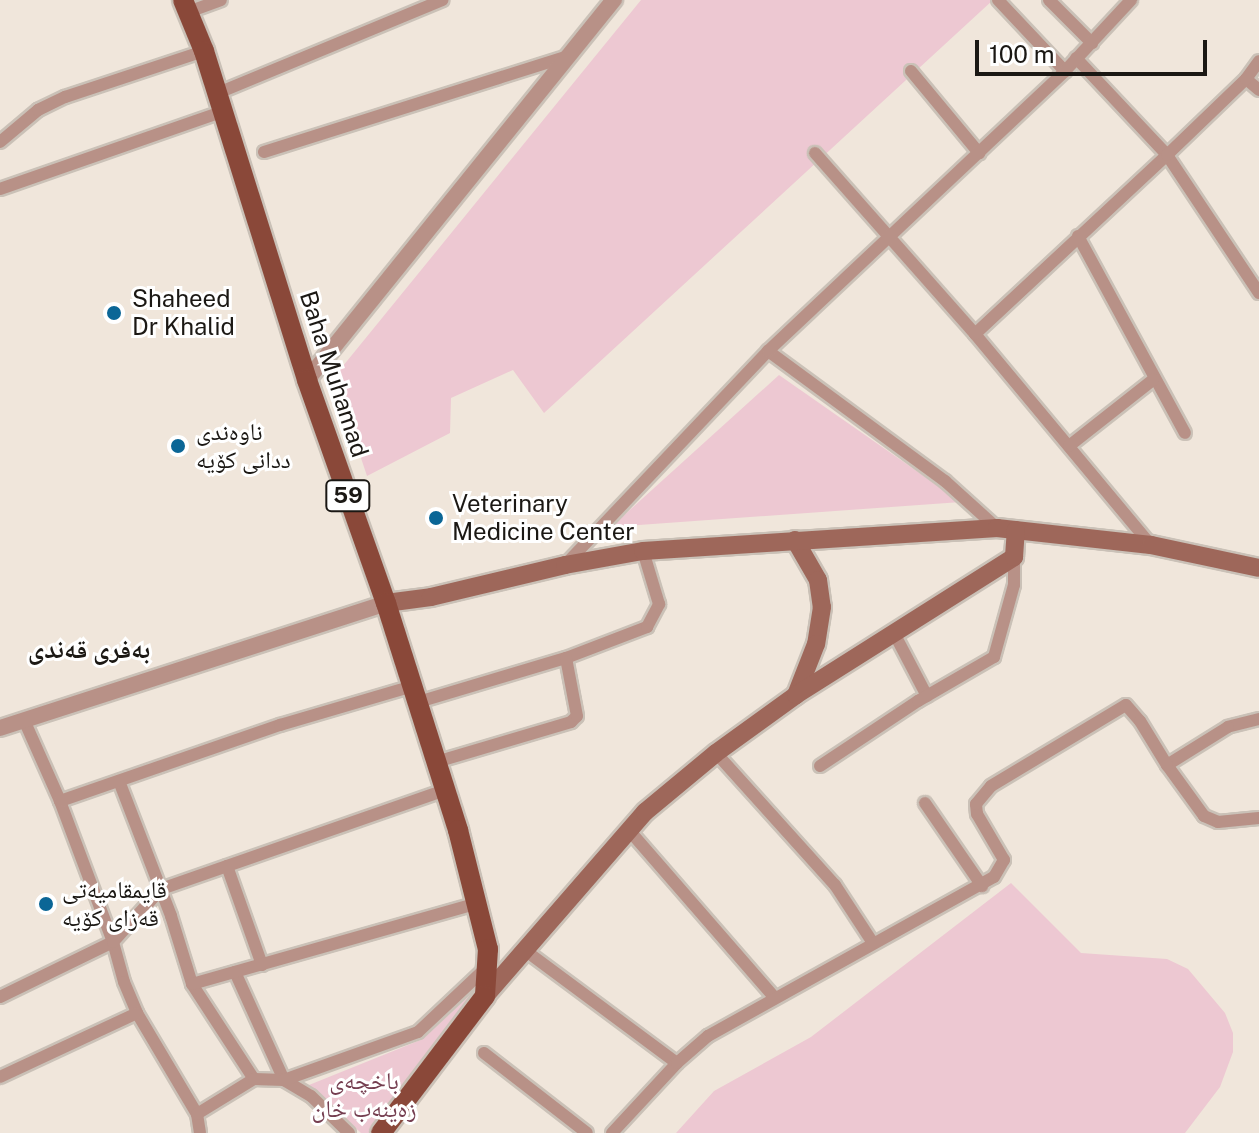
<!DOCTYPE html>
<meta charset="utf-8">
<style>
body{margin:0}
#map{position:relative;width:1259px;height:1133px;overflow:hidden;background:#f0e6db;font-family:"Public Sans","Noto Naskh Arabic",sans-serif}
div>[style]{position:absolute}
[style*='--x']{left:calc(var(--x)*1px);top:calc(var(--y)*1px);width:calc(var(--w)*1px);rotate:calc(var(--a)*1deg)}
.green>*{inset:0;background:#edc8d2}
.roads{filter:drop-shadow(2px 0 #cac1b7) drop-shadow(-2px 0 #cac1b7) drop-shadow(0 2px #cac1b7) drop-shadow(0 -2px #cac1b7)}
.minor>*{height:12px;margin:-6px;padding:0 6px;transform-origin:6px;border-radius:6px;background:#b89187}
.tertiary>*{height:16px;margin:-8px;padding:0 8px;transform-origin:8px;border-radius:8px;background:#b89187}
.secondary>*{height:18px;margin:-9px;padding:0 9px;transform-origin:9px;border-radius:9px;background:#9e675a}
.primary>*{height:20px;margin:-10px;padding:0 10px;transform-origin:10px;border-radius:10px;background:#8a4839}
.dots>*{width:22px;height:22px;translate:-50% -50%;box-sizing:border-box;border:4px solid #fff;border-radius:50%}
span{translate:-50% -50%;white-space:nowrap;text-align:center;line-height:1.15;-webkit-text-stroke:6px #fff;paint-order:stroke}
.shield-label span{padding:2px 6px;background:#fff;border:2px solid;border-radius:6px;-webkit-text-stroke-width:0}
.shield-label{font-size:22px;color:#1b1814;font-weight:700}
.poi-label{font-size:24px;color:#1b1814}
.left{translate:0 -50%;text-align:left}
.street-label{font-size:24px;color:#1b1814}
.park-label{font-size:24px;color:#753e50}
.neighbourhood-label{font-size:26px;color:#1b1814;font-weight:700}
.scale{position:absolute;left:975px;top:40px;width:232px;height:36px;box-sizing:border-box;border:4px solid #1b1814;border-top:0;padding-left:10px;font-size:24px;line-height:28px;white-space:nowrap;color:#1b1814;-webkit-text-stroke:6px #fff;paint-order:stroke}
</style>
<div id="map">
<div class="green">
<i style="clip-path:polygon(641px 0,993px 0,544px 413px,513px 370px,451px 398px,450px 433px,367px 476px,334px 377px)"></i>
<i style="clip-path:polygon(779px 375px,961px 502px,611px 527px)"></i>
<i style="clip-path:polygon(1011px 883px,1081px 953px,1167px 959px,1188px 969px,1225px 1013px,1233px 1033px,1233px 1052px,1220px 1087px,1185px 1133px,676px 1133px,714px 1091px,811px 1037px)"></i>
<i style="clip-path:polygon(473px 992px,461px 1021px,372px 1133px,361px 1133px,309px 1085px,423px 1039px)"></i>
</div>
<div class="roads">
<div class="minor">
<i style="--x:998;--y:0;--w:98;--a:46.7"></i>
<i style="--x:1049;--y:0;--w:61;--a:45"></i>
<i style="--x:188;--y:12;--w:35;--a:-20"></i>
<i style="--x:1076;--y:58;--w:133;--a:46.8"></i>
<i style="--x:1167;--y:155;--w:166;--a:56.3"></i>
<i style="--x:911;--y:71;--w:107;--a:50.3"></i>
<i style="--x:1246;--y:79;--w:17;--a:40"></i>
<i style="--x:218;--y:93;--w:243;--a:-22.5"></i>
<i style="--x:0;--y:142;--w:50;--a:-40.1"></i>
<i style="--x:38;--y:110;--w:30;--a:-26"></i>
<i style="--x:65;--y:97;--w:146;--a:-18.3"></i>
<i style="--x:264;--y:152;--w:320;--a:-17.5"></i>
<i style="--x:815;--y:153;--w:242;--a:48.5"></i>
<i style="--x:975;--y:334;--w:275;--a:50.2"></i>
<i style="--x:0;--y:189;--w:237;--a:-19.2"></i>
<i style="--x:1078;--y:236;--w:224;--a:61.5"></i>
<i style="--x:975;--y:334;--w:262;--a:-43"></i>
<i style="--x:1167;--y:155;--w:110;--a:-43.9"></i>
<i style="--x:1246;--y:79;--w:22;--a:-54"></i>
<i style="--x:768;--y:351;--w:220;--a:36.3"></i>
<i style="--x:945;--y:481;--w:70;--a:42.1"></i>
<i style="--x:1069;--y:446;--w:107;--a:-38.2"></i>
<i style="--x:565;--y:565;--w:295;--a:-46.5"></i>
<i style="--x:768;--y:351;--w:408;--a:-43.3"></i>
<i style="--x:1065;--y:71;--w:97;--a:-47.1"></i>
<i style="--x:894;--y:633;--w:71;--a:62.4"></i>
<i style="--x:415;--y:703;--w:158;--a:-16.6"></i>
<i style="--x:566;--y:658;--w:87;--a:-20.9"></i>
<i style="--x:647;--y:627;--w:26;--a:-62"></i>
<i style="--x:659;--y:604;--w:55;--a:-106.8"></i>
<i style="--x:1259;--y:719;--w:32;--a:166"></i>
<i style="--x:1228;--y:727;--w:72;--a:148.1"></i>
<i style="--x:1167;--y:765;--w:63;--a:54"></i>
<i style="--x:1204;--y:816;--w:15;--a:23"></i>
<i style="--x:1218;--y:822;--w:41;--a:-5.6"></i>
<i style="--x:24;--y:720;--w:89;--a:66"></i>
<i style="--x:60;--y:801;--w:151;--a:69.4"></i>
<i style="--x:113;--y:942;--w:41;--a:74.6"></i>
<i style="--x:124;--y:982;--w:34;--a:67"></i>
<i style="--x:137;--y:1013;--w:117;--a:59.3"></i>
<i style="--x:197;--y:1114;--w:19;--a:81"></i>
<i style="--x:716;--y:753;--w:178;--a:48"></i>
<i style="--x:835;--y:885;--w:69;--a:56.8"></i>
<i style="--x:436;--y:762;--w:141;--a:-16.5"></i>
<i style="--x:571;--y:722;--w:8;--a:-45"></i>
<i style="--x:577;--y:716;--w:59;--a:-100.7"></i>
<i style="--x:820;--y:766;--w:118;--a:-33.6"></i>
<i style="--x:918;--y:701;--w:88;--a:-30.1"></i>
<i style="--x:994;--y:657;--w:75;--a:-74.5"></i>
<i style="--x:1014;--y:585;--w:28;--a:-90"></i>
<i style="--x:119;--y:781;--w:145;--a:68.9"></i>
<i style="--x:171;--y:916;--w:71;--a:72.8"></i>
<i style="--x:192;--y:984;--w:113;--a:56.9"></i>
<i style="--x:60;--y:801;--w:233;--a:-19.1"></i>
<i style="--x:280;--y:725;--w:135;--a:-16.3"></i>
<i style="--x:925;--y:803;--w:101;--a:55.5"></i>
<i style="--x:628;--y:829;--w:223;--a:49"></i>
<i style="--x:227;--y:866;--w:105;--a:70.5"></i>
<i style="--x:526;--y:951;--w:188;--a:36.6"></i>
<i style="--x:235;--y:972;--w:119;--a:65.6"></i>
<i style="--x:284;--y:1080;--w:31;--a:31"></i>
<i style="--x:311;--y:1096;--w:53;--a:44.2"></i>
<i style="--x:192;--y:984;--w:297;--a:-15.8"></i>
<i style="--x:0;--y:997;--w:126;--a:-26"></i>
<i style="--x:113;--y:942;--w:72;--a:-47.8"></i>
<i style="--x:161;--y:889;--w:301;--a:-19.2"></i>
<i style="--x:484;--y:1053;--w:130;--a:37.8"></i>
<i style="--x:0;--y:1077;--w:151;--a:-25"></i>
<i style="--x:197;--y:1114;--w:67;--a:-31.6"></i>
<i style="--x:254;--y:1079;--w:30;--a:2"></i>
<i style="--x:284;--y:1080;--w:142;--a:-19.7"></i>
<i style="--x:418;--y:1032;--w:95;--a:-43.3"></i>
<i style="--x:612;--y:1133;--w:96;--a:-47.1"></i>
<i style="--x:677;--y:1063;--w:41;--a:-41.1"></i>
<i style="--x:708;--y:1036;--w:327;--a:-29.1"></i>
<i style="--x:994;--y:877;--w:20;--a:-60"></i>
<i style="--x:1004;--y:860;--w:53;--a:-120.4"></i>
<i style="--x:977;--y:814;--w:10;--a:-96"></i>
<i style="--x:976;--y:804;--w:23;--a:-50"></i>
<i style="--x:991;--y:786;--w:157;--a:-31"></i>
<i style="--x:1126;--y:705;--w:21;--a:49"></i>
<i style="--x:1140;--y:721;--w:52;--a:58.5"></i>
</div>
<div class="tertiary">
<i style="--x:307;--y:380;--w:489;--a:-51.1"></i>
<i style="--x:0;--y:728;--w:406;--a:-17.9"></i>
</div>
<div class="secondary">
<i style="--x:795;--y:540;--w:46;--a:60.1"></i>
<i style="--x:818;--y:580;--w:27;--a:82"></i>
<i style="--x:822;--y:607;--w:37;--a:99"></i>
<i style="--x:816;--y:644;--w:55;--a:111.4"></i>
<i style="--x:386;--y:603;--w:45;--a:-7.6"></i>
<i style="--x:431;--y:597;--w:138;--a:-13.4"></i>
<i style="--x:565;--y:565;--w:79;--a:-10.2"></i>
<i style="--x:643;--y:551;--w:355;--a:-3.7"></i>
<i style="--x:997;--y:528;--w:155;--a:6.3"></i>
<i style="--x:1151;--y:545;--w:110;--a:12"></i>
<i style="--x:485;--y:996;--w:244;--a:-49"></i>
<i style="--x:645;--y:812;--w:92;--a:-39.7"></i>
<i style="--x:716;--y:753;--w:99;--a:-35.9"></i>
<i style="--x:796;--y:695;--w:258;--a:-32.3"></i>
<i style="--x:1014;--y:557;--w:27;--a:-86"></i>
</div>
<div class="primary">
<i style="--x:183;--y:0;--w:55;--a:67.6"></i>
<i style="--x:204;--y:51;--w:345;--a:72.6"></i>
<i style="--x:307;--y:380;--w:237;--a:70.5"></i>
<i style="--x:386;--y:603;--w:238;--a:72.4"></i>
<i style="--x:458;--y:830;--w:123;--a:75.9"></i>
<i style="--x:488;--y:949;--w:47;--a:93.7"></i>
<i style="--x:485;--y:996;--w:172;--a:127.2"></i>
</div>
</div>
<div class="dots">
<i style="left:114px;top:313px;background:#0b6696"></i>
<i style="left:178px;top:446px;background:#0b6696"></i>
<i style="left:436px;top:518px;background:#0b6696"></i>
<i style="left:46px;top:904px;background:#0b6696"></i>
</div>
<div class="shield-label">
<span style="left:348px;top:496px">59</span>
</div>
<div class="poi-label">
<span class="left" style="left:132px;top:313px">Shaheed<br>Dr Khalid</span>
<span class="left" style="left:196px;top:446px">ناوەندی<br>ددانی کۆیە</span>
<span class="left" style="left:452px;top:518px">Veterinary<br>Medicine Center</span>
<span class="left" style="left:62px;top:904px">قایمقامیه‌تی<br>قه‌زای كۆیه‌</span>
</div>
<div class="street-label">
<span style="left:334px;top:374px;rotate:72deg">Baha Muhamad</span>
</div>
<div class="park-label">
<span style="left:364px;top:1095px">باخچه‌ی<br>زه‌ینه‌ب خان</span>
</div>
<div class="neighbourhood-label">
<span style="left:89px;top:649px">بەفری قەندی</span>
</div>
<div class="scale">100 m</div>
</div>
